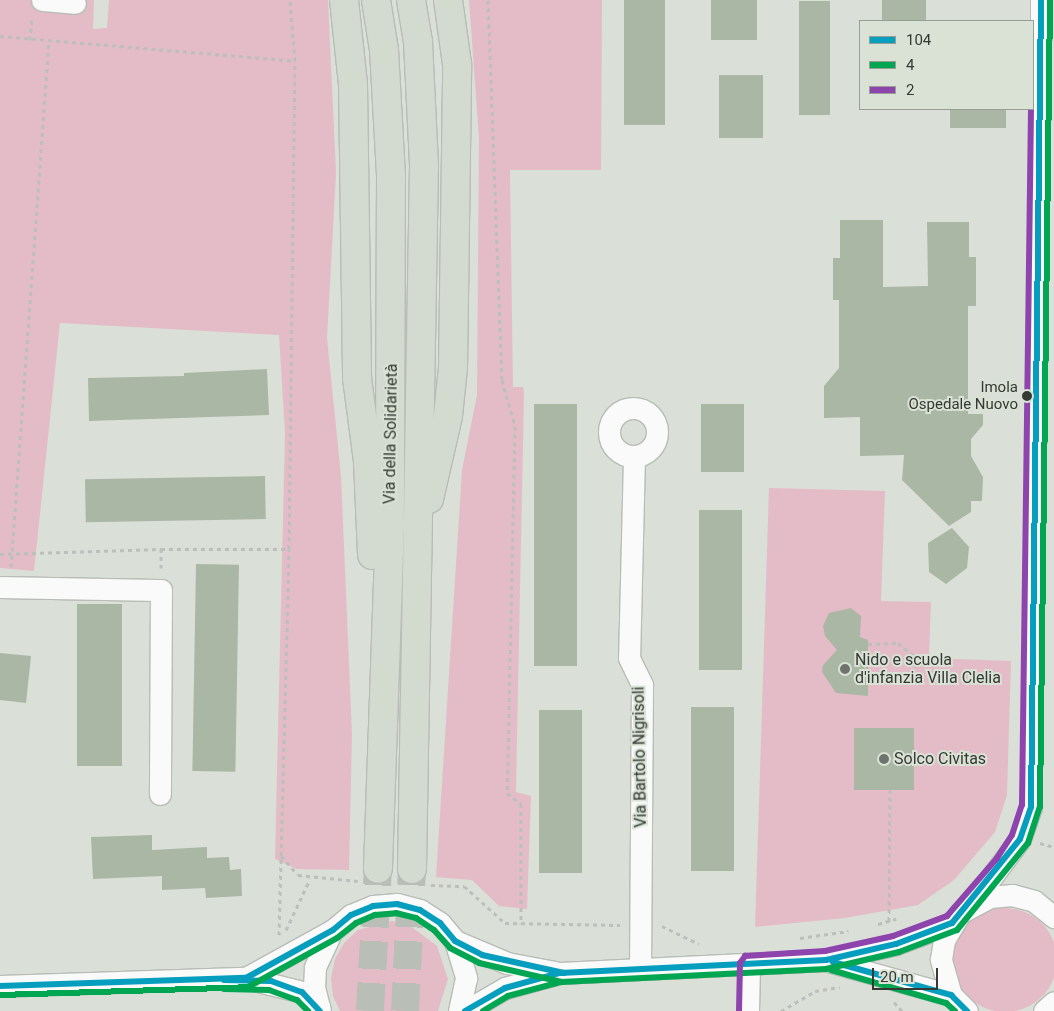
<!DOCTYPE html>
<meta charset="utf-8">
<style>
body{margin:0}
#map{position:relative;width:1054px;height:1011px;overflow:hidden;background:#dadfd8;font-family:Roboto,sans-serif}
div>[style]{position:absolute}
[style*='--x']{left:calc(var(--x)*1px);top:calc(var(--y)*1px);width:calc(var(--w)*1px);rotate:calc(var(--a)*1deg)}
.green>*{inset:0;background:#e4bcc8}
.round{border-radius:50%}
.building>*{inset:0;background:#abb7a5;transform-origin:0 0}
.highway-tunnel>*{height:28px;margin-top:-14px;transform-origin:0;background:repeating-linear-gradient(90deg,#b9beb7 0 28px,transparent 0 42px)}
.path>*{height:3px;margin-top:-1.5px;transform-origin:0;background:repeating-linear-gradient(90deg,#bdbfbc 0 4px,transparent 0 8px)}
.roads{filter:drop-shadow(1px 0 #b8bcb6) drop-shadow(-1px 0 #b8bcb6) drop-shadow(0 1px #b8bcb6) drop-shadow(0 -1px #b8bcb6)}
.minor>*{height:21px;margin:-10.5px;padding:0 10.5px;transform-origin:10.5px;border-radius:10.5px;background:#f9faf9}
.minor>.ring{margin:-10.5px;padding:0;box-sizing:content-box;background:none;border:21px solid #f9faf9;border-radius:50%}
.highway>*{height:28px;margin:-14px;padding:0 14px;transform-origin:14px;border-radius:14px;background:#d3dad0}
.bus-1>*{height:6px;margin:-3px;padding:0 3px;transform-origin:3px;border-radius:3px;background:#059ebf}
.bus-2>*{height:6px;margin:-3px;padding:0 3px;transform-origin:3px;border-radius:3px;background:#00a651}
.bus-3>*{height:6px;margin:-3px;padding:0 3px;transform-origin:3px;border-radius:3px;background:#8e44ad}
.dots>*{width:14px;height:14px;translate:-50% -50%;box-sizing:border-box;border:2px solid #d9e2d5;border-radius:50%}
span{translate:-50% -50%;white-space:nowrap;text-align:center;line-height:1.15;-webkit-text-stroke:4px #d9e2d5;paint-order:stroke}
.bus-label{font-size:15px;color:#353934}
.right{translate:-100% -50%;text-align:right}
.street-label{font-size:16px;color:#353934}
.poi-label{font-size:16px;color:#353934}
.left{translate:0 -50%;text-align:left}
.legend{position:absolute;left:859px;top:20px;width:175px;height:90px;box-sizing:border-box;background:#d9e2d5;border:1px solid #979e95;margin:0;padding:6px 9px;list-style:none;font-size:15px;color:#353934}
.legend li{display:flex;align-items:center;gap:10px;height:25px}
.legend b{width:25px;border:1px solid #979e95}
.scale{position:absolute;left:872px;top:968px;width:66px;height:22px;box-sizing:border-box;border:2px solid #353934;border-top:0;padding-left:6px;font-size:15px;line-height:18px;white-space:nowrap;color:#353934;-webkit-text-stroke:4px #d9e2d5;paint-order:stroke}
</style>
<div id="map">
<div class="green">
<i style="clip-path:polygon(0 0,94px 0,93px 29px,107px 28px,109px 0,328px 0,336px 173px,327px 338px,341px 476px,352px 734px,349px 870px,297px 869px,275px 859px,285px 433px,279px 335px,60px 323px,34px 571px,0 568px)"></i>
<i style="clip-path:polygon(469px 0,602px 0,601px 170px,510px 170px,513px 387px,523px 387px,524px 392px,516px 792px,531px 796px,527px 909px,499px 906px,472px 880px,436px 877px,462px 470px,477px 395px,479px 138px)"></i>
<i style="clip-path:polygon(769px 488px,885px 491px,881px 601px,931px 602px,929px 658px,1011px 661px,1007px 795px,995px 832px,954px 880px,918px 905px,845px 918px,755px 927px)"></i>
<i class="round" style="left:953px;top:908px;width:104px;height:104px"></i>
<i style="clip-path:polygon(392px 921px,409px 925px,437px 946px,448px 979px,438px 1011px,340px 1011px,333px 996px,331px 978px,335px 959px,344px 943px,358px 930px)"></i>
</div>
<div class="building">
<i style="left:624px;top:0;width:41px;height:125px"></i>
<i style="left:711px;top:0;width:46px;height:40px"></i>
<i style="left:882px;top:0;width:44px;height:21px"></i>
<i style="left:799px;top:1px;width:31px;height:114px"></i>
<i style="left:763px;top:75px;width:63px;height:44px;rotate:90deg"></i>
<i style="left:950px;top:109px;width:56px;height:19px"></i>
<i style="clip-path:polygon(840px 220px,883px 220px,883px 287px,928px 286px,927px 222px,969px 222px,969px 257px,976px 257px,976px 306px,968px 306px,968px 414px,983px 414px,983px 425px,971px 439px,971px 456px,983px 477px,982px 501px,971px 501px,971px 512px,949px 526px,902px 480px,904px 455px,860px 456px,860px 417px,824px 418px,824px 386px,839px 368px,839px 300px,833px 300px,833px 258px,840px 258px)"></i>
<i style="clip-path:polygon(267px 369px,269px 415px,89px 421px,88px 378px,184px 376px,184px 373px)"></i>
<i style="left:534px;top:404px;width:43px;height:262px"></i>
<i style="left:701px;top:404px;width:43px;height:68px"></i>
<i style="left:265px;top:476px;width:43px;height:180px;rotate:89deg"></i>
<i style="left:699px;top:510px;width:43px;height:160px"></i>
<i style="clip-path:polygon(952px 528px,969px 547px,967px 568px,946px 584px,929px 572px,928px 543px)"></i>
<i style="left:196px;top:564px;width:43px;height:207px;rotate:1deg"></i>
<i style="left:77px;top:604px;width:45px;height:162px"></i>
<i style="clip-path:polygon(851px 608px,861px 616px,860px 637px,868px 640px,868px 696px,836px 693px,822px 672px,823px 665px,837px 650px,825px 636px,823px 626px,829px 613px)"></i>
<i style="clip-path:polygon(0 653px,31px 656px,26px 703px,0 700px)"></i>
<i style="left:691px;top:707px;width:43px;height:164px"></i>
<i style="left:539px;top:710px;width:43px;height:163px"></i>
<i style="left:854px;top:728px;width:60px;height:62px"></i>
<i style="clip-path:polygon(152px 835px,152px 850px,207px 847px,207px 858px,229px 857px,230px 870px,241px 869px,242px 896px,206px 898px,205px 888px,162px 890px,162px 876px,93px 879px,91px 837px)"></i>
</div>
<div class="highway-tunnel">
<i style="--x:370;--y:1011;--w:142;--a:-86.8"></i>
<i style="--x:405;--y:1011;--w:142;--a:-87.2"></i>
</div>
<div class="path">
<i style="--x:488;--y:0;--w:380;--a:87.9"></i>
<i style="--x:502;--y:380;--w:48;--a:74.2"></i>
<i style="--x:515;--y:426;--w:367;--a:91.2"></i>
<i style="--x:507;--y:793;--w:18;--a:38"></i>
<i style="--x:521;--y:804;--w:120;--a:90"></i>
<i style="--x:0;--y:36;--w:296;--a:4.8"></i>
<i style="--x:30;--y:40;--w:22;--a:-85"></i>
<i style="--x:0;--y:554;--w:161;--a:-1.8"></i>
<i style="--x:11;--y:567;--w:527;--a:-85.87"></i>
<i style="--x:161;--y:568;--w:19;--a:-90"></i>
<i style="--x:161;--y:549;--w:128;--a:0"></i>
<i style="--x:868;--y:644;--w:30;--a:-2"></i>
<i style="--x:898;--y:643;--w:21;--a:39"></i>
<i style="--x:914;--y:656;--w:16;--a:75"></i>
<i style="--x:1040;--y:843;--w:15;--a:16"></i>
<i style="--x:281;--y:856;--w:25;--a:48"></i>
<i style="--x:298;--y:875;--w:60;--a:5.7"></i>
<i style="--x:431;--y:885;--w:33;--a:2"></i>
<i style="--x:464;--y:886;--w:55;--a:42.1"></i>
<i style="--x:505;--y:923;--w:115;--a:1"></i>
<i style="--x:889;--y:921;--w:131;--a:-89.6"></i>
<i style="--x:878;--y:924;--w:19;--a:-16"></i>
<i style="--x:662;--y:926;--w:41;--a:25.9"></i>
<i style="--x:286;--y:930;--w:56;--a:-64.8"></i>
<i style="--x:279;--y:935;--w:386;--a:-88.5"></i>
<i style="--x:289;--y:549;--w:488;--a:-89.3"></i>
<i style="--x:295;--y:61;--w:61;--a:-94.7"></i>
<i style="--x:800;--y:938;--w:49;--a:-8.3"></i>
<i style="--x:894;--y:1002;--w:12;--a:48"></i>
<i style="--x:781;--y:1011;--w:39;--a:-30"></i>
<i style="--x:815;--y:991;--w:25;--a:-9"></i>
</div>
<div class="roads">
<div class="minor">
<i style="--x:42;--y:0;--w:33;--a:5"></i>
<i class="ring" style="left:609px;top:408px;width:27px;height:27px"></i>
<i style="--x:634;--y:457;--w:201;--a:91.4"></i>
<i style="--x:629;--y:658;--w:30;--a:64"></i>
<i style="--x:642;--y:685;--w:284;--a:90.4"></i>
<i style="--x:0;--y:587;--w:161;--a:1.1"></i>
<i style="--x:161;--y:590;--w:204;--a:90.3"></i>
<i style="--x:970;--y:906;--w:84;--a:-53.3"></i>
<i style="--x:1020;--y:839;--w:34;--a:-71"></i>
<i style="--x:1031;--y:807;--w:807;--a:-89.29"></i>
<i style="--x:455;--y:941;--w:56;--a:22.9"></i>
<i style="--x:507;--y:963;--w:49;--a:10.6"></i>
<i style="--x:828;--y:961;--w:128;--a:15.5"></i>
<i style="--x:246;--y:978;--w:99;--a:-28.9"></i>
<i style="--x:333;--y:930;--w:23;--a:-40"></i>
<i style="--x:351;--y:915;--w:24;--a:-22"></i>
<i style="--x:373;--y:906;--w:24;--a:-5"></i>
<i style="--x:397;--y:904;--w:24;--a:15"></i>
<i style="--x:420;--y:910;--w:24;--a:33"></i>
<i style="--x:440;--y:923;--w:23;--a:50"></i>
<i style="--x:455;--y:941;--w:39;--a:73"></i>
<i style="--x:466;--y:978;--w:34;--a:102"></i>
<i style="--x:0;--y:986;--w:246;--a:-1.9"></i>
<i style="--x:246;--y:978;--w:58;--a:14"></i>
<i style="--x:302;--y:992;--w:23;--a:41"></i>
<i style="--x:320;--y:1011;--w:25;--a:-104"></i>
<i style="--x:314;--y:987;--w:20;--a:-87"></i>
<i style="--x:315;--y:967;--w:40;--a:-65"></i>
<i style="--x:465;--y:1011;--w:46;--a:-29.9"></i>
<i style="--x:505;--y:988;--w:57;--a:-15.3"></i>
<i style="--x:560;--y:973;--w:266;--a:-2.8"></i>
<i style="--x:826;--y:960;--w:72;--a:-12.9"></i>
<i style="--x:896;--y:944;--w:60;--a:-20.6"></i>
<i style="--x:748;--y:1011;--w:47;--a:-88.8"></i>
<i style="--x:967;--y:1011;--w:23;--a:-135"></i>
<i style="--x:951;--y:995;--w:37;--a:-106"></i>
<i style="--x:941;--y:959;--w:19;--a:-81"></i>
<i style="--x:944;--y:940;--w:31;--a:-59"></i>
<i style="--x:960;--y:913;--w:34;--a:-28"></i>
<i style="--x:990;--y:897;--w:22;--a:-5"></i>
<i style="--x:1012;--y:895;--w:23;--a:15"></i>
<i style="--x:1034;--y:901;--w:26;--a:39"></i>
<i style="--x:1044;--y:1011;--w:13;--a:-42"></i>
</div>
<div class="highway">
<i style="--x:344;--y:0;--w:84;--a:83.9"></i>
<i style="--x:353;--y:84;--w:294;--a:89.2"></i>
<i style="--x:357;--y:378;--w:85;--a:82.5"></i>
<i style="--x:368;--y:462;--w:93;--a:87.5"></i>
<i style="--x:376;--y:0;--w:51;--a:80.9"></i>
<i style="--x:384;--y:50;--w:127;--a:86.8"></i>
<i style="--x:391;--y:177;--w:347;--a:90.2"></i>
<i style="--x:390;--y:524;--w:345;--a:92"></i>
<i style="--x:411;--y:0;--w:43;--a:80.5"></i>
<i style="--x:418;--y:42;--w:124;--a:87.2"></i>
<i style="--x:424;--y:166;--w:703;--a:90.98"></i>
<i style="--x:429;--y:499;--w:85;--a:-77.1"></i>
<i style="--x:448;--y:416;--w:48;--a:-84.1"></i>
<i style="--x:453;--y:368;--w:304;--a:-89.2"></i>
<i style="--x:457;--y:64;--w:65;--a:-98"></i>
</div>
</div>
<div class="bus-1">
<i style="--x:833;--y:962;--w:123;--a:15.6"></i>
<i style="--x:951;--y:995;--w:23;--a:45"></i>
<i style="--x:224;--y:980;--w:47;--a:1.2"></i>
<i style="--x:271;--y:981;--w:33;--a:20"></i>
<i style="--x:302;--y:992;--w:26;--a:47"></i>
<i style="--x:0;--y:986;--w:246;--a:-1.9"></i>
<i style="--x:246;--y:978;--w:99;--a:-28.9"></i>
<i style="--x:333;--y:930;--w:23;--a:-40"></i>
<i style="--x:351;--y:915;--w:24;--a:-22"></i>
<i style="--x:373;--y:906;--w:24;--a:-5"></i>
<i style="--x:397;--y:904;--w:24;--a:15"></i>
<i style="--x:420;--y:910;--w:24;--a:33"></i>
<i style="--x:440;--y:923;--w:23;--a:50"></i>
<i style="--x:455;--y:941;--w:30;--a:27"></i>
<i style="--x:482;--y:955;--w:84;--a:12.4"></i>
<i style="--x:465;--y:1011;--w:46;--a:-29.9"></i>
<i style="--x:505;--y:988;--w:57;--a:-15.3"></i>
<i style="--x:560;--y:973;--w:266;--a:-2.8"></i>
<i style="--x:826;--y:960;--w:72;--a:-12.9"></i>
<i style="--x:896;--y:944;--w:60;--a:-20.6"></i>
<i style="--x:952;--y:923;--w:108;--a:-51"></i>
<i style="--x:1020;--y:839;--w:34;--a:-71"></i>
<i style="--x:1031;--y:807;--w:807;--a:-89.29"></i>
</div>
<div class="bus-2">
<i style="--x:831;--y:970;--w:120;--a:16"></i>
<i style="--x:946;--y:1003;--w:12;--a:42"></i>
<i style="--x:224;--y:989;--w:45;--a:1.3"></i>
<i style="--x:269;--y:990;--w:30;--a:20"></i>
<i style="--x:297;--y:1000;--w:16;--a:45"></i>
<i style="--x:0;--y:995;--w:248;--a:-1.8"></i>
<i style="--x:248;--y:987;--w:102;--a:-28.8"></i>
<i style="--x:337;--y:938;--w:24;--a:-38"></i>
<i style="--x:356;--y:923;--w:21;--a:-23"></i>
<i style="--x:375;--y:915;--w:21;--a:-5"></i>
<i style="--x:396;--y:913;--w:21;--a:14"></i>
<i style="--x:416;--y:918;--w:22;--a:34"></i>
<i style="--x:434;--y:930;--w:24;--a:48"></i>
<i style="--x:450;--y:948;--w:33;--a:27"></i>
<i style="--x:479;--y:963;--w:85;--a:12.9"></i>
<i style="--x:483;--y:1011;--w:29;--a:-31"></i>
<i style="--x:508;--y:996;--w:55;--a:-14.8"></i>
<i style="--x:561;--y:982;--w:265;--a:-2.8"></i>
<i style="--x:826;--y:969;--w:75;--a:-13.1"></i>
<i style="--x:899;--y:952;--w:62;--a:-20.8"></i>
<i style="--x:957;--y:930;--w:112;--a:-50.8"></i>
<i style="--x:1028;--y:843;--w:38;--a:-72"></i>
<i style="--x:1040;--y:807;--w:807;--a:-89.29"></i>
</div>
<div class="bus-3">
<i style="--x:739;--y:1011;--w:48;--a:-88.8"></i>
<i style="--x:740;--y:963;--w:9;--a:-54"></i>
<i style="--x:745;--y:956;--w:80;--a:-3.6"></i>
<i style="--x:825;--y:951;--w:70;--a:-12.4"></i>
<i style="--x:893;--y:936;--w:58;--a:-20.3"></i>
<i style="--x:947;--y:916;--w:77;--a:-49.2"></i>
<i style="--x:997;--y:858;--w:27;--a:-57"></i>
<i style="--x:1012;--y:835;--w:32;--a:-72"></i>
<i style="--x:1022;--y:805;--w:696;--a:-89.26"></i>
</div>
<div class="dots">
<i style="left:1027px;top:396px;background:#353934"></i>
<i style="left:845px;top:669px;background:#6f736d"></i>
<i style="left:884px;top:759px;background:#6f736d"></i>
</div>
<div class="bus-label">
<span class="right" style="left:1018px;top:396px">Imola<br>Ospedale Nuovo</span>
</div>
<div class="street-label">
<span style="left:391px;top:434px;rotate:-89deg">Via della Solidarietà</span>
<span style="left:640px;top:757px;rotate:-91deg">Via Bartolo Nigrisoli</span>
</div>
<div class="poi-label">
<span class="left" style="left:855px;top:669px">Nido e scuola<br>d'infanzia Villa Clelia</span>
<span class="left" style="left:894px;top:759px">Solco Civitas</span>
</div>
<ul class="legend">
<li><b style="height:6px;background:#059ebf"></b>104</li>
<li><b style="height:6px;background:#00a651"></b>4</li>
<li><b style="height:6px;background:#8e44ad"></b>2</li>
</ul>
<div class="scale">20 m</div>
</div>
